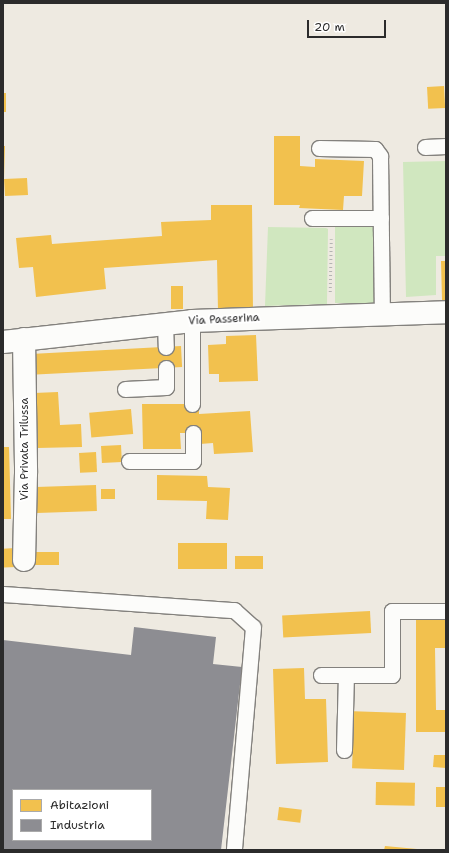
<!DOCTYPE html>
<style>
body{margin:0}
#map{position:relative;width:449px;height:853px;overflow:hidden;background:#eeeae1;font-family:"Shantell Sans",sans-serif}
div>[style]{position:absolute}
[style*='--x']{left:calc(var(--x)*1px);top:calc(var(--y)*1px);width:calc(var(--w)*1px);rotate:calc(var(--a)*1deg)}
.green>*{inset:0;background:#d0e7bf;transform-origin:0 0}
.homes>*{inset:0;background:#f2c14e;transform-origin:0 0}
.industry>*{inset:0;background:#8d8d92}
.path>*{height:2.5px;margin-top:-1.25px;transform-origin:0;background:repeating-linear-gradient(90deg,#b4b4b2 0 1px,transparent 0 4px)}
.roads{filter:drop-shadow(1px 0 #83817d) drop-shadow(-1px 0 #83817d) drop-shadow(0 1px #83817d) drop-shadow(0 -1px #83817d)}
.lane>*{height:15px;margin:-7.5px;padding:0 7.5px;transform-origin:7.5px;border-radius:7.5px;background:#fcfcfa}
.street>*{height:22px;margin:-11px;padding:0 11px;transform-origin:11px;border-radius:11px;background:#fcfcfa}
span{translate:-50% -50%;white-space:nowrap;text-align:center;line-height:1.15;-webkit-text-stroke:4px #fff;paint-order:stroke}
.street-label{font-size:11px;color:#2b2b2b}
.frame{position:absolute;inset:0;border:4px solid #2b2b2b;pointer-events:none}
.legend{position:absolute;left:12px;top:789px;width:140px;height:52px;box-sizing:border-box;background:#fff;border:1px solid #aaa;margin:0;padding:5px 7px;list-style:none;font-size:12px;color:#2b2b2b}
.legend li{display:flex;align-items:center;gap:8px;height:20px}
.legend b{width:20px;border:1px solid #aaa}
.scale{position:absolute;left:307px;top:20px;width:79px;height:18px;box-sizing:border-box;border:2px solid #2b2b2b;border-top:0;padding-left:5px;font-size:12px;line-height:14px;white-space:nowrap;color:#2b2b2b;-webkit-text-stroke:3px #fff;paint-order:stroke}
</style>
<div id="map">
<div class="green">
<i style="clip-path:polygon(446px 161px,446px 256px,436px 256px,436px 295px,406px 297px,403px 162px)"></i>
<i style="left:335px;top:223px;width:40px;height:80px"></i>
<i style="clip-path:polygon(268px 227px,326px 228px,328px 229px,327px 304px,265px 306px)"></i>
</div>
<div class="homes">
<i style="left:444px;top:86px;width:22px;height:17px;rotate:87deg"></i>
<i style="left:3px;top:93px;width:3px;height:19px"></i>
<i style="clip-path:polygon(274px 136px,300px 136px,300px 166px,315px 167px,315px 159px,364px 161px,362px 196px,344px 196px,343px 210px,299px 208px,300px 205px,274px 205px)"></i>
<i style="clip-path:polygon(3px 146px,5px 146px,4px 179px,27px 178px,28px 195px,5px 196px,4px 179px,3px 179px)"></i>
<i style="clip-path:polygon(211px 205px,252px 205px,253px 311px,218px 311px,217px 260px,104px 268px,106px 289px,36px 297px,33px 267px,19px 268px,16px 238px,51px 235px,52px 244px,162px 236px,161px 222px,211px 220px)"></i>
<i style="clip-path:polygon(441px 261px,446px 261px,446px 300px,442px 300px)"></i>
<i style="left:171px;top:286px;width:12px;height:23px"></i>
<i style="clip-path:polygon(256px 335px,258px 381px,219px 382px,219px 374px,209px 374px,208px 345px,226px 344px,226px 336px)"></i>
<i style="left:181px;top:346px;width:21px;height:146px;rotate:87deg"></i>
<i style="clip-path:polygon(58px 392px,60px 425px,81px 424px,82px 447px,37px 448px,34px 393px)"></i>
<i style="clip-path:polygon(142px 404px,199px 404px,199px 414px,250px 411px,253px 452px,214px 454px,213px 443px,200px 444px,199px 433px,180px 433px,181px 449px,143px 449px)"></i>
<i style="left:131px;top:409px;width:25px;height:42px;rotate:85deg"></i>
<i style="left:121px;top:445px;width:17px;height:20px;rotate:87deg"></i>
<i style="clip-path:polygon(3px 447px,9px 447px,11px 519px,3px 519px)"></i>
<i style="left:96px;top:452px;width:20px;height:17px;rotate:87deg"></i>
<i style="clip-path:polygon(157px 475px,207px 476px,208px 487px,230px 488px,228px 520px,206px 519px,207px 501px,157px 500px)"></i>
<i style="left:96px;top:485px;width:26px;height:60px;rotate:88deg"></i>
<i style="left:115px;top:489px;width:10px;height:14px;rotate:90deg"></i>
<i style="left:178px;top:543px;width:49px;height:26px"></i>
<i style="left:15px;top:548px;width:19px;height:12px;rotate:87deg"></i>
<i style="left:35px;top:552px;width:24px;height:13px"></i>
<i style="left:235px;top:556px;width:28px;height:13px"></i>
<i style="left:370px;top:611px;width:22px;height:88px;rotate:87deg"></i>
<i style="clip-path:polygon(416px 617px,446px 617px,446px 648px,435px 648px,436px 710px,446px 710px,446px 732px,416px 732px)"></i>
<i style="clip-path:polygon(304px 668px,305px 699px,326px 699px,328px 762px,276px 764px,273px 669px)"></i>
<i style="left:406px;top:713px;width:57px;height:52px;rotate:92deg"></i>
<i style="clip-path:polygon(434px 755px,446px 755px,446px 768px,433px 767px)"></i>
<i style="left:376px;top:782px;width:39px;height:23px;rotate:1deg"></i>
<i style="left:436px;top:787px;width:10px;height:20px"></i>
<i style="left:279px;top:807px;width:23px;height:13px;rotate:7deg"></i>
<i style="clip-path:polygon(385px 846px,417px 849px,417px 850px,384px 850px)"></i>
</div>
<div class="industry">
<i style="clip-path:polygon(evenodd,134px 627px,216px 637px,213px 664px,242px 667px,221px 850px,3px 850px,3px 640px,131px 655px,134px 627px,13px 790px,151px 790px,151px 840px,13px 840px,13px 790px)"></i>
</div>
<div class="path">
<i style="--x:330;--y:292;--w:53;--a:-88.9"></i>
</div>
<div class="roads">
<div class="lane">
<i style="--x:425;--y:147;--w:21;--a:-3"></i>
<i style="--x:319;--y:148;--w:56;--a:1"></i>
<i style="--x:375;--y:149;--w:9;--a:54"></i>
<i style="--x:380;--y:156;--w:158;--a:89.3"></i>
<i style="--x:312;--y:218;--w:69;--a:0"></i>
<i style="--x:192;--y:321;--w:83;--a:90"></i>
<i style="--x:165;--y:324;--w:23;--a:88"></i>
<i style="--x:125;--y:389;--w:41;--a:-2.8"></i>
<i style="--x:166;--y:387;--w:19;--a:-90"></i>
<i style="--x:129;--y:461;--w:64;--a:0"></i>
<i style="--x:193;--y:461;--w:28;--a:-90"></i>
<i style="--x:3;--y:594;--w:232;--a:4"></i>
<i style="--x:234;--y:610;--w:25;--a:42"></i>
<i style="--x:253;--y:627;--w:224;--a:94.9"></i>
<i style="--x:321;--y:675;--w:71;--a:0"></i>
<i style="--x:392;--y:675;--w:64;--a:-90"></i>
<i style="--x:392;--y:611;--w:54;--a:0"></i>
<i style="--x:344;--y:750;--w:75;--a:-88.5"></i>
</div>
<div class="street">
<i style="--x:24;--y:339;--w:134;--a:89.1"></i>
<i style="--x:26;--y:473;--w:87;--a:91.3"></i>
<i style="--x:3;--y:342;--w:190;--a:-6.3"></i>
<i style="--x:192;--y:321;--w:254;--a:-2"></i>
</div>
</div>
<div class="street-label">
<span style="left:224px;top:320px;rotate:-3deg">Via Passerina</span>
<span style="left:25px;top:449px;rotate:-90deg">Via Privata Trilussa</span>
</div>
<div class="frame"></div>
<ul class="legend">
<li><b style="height:11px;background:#f2c14e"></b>Abitazioni</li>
<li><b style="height:11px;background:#8d8d92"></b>Industria</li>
</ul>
<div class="scale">20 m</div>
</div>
